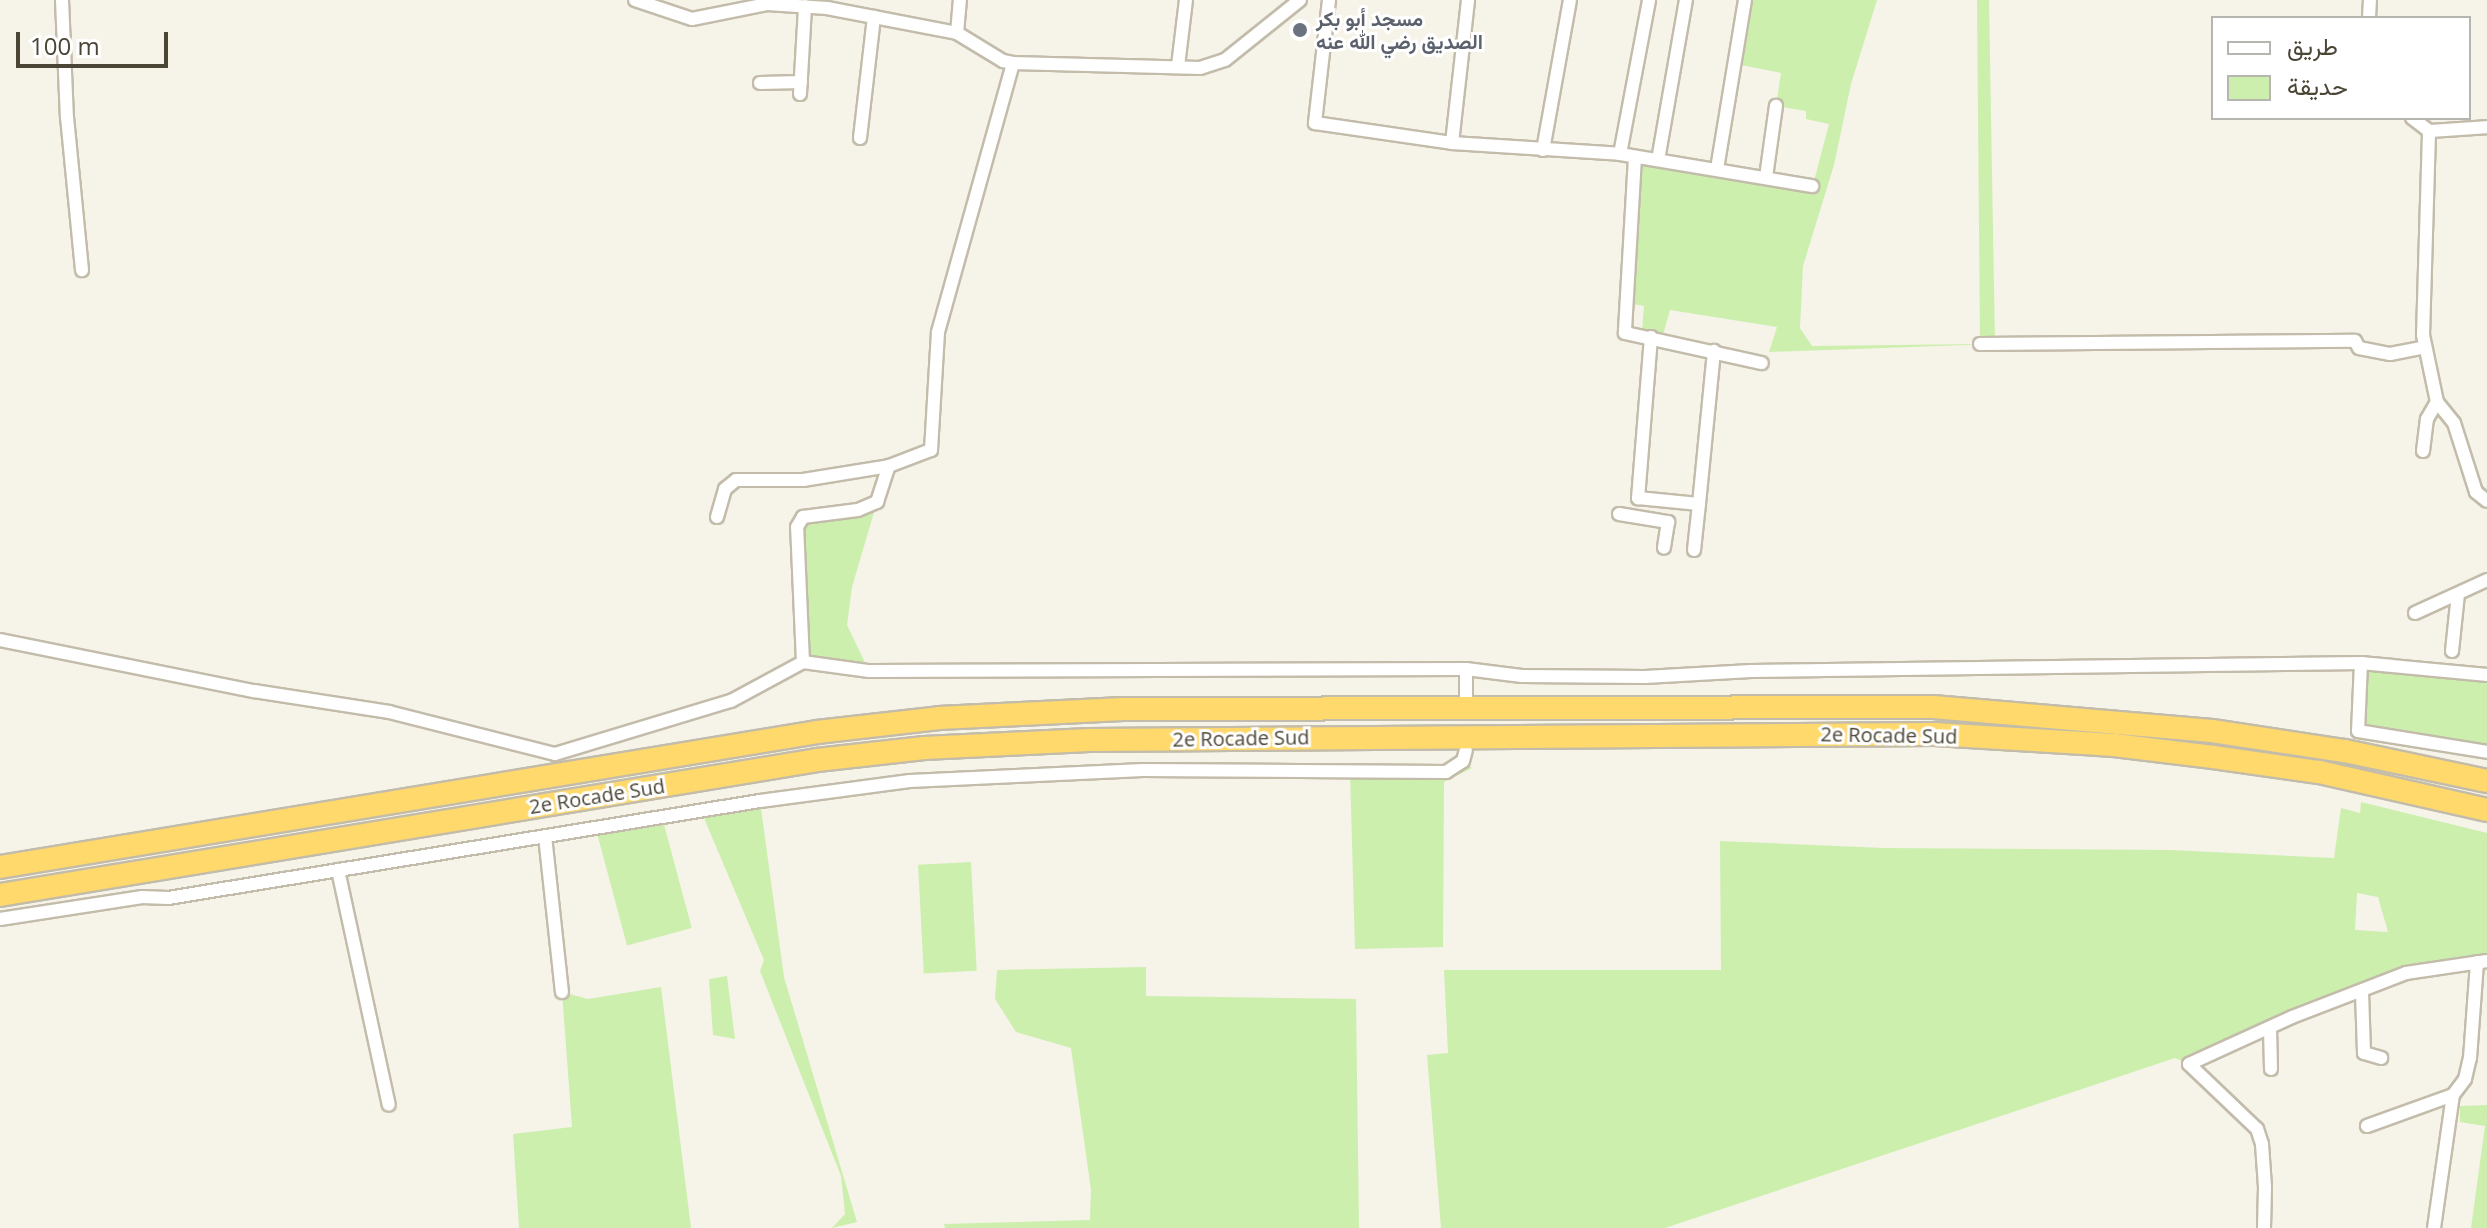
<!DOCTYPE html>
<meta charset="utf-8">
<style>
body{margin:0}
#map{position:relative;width:2487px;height:1228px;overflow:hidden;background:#f6f3e9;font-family:"Open Sans",Vazirmatn,sans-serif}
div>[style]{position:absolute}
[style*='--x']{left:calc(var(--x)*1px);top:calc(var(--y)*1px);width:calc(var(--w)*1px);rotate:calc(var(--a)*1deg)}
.green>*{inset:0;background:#ccefae;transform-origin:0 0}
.roads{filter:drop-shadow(2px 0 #c3bcaa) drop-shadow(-2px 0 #c3bcaa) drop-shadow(0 2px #c3bcaa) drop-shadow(0 -2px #c3bcaa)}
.street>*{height:12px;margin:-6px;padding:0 6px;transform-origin:6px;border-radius:6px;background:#fff}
.highway>*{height:22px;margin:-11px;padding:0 11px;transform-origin:11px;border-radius:11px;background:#ffd96b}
.dots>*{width:22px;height:22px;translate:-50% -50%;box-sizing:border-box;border:4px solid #fff;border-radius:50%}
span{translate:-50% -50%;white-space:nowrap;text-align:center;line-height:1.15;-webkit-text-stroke:6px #fff;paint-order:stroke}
.worship-label{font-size:20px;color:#5b616d;font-weight:700}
.left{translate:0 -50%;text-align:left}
.street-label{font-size:20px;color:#4b4536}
.legend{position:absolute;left:2211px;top:16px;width:260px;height:104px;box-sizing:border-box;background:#fff;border:2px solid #b7b5af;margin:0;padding:10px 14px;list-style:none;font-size:24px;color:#4b4536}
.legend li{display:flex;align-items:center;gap:16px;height:40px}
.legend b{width:40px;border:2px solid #b7b5af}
.scale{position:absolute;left:16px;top:32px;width:152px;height:36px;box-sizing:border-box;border:4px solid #4b4536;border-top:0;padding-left:10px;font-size:24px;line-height:28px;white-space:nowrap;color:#4b4536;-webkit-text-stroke:6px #fff;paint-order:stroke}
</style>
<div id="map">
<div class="green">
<i style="clip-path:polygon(1745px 0,1877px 0,1851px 84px,1834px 165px,1803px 266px,1800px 328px,1812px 346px,1980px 344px,1977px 0,1989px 0,1995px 344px,1769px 352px,1777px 327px,1670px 310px,1663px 335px,1642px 331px,1644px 306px,1627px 303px,1635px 157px,1813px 185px,1829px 124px,1806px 119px,1806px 111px,1776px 106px,1781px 73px,1736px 64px)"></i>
<i style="clip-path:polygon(877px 502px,852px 587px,847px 625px,869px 671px,803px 662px,803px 517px)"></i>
<i style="clip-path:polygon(2366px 668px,2487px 680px,2487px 748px,2370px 728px,2366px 723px)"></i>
<i style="clip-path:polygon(1463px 761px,1472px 768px,1444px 782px,1443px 947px,1355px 949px,1350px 771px,1446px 772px)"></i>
<i style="clip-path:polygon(760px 801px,784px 977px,857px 1222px,832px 1228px,845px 1214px,841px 1176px,760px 971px,764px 960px,701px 811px)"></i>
<i style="clip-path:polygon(evenodd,2361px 802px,2487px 833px,2487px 961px,2406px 973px,2189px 1064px,2175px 1058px,1665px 1228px,1441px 1228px,1427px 1055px,1448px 1053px,1444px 970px,1721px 970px,1720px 841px,1884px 848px,2171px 850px,2334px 858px,2341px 808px,2360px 813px,2361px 802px,2357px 893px,2378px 897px,2388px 932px,2355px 930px,2357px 893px)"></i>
<i style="left:662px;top:817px;width:115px;height:67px;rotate:75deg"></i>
<i style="left:971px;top:862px;width:109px;height:53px;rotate:87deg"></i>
<i style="clip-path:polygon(1146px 967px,1146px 996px,1356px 999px,1359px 1228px,945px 1228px,944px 1224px,1090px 1220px,1091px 1190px,1071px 1048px,1016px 1032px,995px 999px,997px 970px)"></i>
<i style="clip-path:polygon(727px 976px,735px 1039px,713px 1035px,709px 979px)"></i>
<i style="clip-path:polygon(661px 987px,691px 1228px,519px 1228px,513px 1134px,572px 1127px,562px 992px,588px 999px)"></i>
<i style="clip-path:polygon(2487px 1105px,2487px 1228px,2471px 1228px,2485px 1126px,2460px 1122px,2460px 1106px)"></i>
</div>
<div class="roads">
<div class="street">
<i style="--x:62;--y:0;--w:117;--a:87.6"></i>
<i style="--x:67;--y:117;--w:154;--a:84.4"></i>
<i style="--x:635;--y:0;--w:60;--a:18.4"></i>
<i style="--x:692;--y:19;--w:76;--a:-11.3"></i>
<i style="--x:767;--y:4;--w:60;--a:3.8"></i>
<i style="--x:827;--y:8;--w:132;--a:10.9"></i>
<i style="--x:957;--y:33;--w:54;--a:31.3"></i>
<i style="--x:1003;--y:61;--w:10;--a:11"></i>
<i style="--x:1013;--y:63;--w:187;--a:1.5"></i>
<i style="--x:1200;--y:68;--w:26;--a:-18"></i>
<i style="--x:1225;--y:60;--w:96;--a:-38.7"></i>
<i style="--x:1329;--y:0;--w:124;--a:96.5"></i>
<i style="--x:1315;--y:123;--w:138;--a:8.3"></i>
<i style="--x:1452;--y:143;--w:168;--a:3.7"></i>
<i style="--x:1620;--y:154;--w:195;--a:9.5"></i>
<i style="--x:2369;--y:18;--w:18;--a:-87"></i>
<i style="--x:957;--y:33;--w:33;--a:-85"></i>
<i style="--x:1178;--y:66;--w:66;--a:-83.1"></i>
<i style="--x:760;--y:83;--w:41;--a:-1.4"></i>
<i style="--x:800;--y:94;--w:88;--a:-86.7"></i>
<i style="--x:2412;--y:118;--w:21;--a:37"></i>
<i style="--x:860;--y:138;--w:122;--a:-83.4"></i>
<i style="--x:1452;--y:143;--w:144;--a:-83.6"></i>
<i style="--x:1543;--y:150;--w:152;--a:-79.8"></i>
<i style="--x:1620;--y:154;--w:157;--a:-79.3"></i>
<i style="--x:1635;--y:157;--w:176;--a:93.3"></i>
<i style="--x:1625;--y:333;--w:140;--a:12.4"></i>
<i style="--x:1658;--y:160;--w:162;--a:-80.1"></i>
<i style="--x:1717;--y:169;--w:171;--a:-80.6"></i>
<i style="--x:1766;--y:177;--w:72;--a:-82"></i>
<i style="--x:1651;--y:337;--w:162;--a:94.6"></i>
<i style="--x:1638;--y:498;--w:61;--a:5.6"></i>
<i style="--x:1699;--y:504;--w:154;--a:-84.4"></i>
<i style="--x:1980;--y:344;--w:375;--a:-0.5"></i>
<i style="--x:2355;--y:341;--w:8;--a:60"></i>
<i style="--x:2359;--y:348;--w:32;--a:11"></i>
<i style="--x:2390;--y:354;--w:36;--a:-11"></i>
<i style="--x:2437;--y:402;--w:27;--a:51"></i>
<i style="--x:2454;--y:423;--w:72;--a:72.3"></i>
<i style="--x:2476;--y:492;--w:14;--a:39"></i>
<i style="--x:2423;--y:451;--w:32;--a:-83"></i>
<i style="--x:2427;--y:419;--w:20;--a:-60"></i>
<i style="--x:2437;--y:402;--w:68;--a:-101.8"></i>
<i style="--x:2423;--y:335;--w:204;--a:-88.3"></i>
<i style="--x:2429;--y:131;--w:58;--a:-3.9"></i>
<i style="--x:1619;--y:514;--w:50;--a:9.3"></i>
<i style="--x:1668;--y:522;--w:26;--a:99"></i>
<i style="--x:717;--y:517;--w:29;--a:-74"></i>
<i style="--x:725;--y:489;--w:14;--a:-39"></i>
<i style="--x:736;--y:480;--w:67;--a:0"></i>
<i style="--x:803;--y:480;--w:87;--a:-9.2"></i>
<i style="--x:1694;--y:550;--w:46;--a:-83.8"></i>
<i style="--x:2415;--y:613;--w:79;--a:-24.6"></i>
<i style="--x:0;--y:640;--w:259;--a:11.4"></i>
<i style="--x:254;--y:691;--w:137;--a:8.8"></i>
<i style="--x:389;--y:712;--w:171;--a:14.2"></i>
<i style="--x:555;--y:754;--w:184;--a:-16.8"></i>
<i style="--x:731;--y:701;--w:82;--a:-28.4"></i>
<i style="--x:803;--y:662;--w:135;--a:-92.5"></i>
<i style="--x:797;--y:527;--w:12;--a:-59"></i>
<i style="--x:803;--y:517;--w:55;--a:-7.3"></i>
<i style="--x:858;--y:510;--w:21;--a:-23"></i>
<i style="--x:877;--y:502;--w:38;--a:-72"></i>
<i style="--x:889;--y:466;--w:45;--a:-20.9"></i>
<i style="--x:931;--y:450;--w:118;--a:-86.6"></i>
<i style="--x:938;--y:332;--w:279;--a:-74.4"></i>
<i style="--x:2452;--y:651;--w:57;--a:-84"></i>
<i style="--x:803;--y:662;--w:67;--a:7.8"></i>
<i style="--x:869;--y:671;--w:597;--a:-0.19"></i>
<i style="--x:1466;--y:669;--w:56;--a:7.1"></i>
<i style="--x:1522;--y:676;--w:123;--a:0.5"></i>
<i style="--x:1645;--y:677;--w:106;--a:-3.2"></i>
<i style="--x:1751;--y:671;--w:610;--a:-0.75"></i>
<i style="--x:2361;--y:663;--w:127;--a:5.4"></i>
<i style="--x:2361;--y:663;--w:68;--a:92.5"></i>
<i style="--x:2358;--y:731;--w:131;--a:9.2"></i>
<i style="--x:1466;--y:696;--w:27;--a:-90"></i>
<i style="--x:545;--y:836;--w:157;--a:83.8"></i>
<i style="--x:338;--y:870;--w:240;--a:77.8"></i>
<i style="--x:0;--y:919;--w:144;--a:-8.8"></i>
<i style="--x:142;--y:897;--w:26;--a:2"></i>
<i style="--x:168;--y:898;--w:600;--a:-9.31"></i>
<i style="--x:760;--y:801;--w:151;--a:-7.6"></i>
<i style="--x:910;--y:781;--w:233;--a:-2.7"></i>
<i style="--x:1143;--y:770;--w:303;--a:0.4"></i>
<i style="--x:1446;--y:772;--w:20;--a:-33"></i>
<i style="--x:1463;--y:761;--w:11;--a:-75"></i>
<i style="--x:2362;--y:992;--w:61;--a:88.1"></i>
<i style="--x:2364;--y:1053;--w:18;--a:16"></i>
<i style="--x:2270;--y:1028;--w:41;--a:88.6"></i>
<i style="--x:2367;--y:1126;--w:91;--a:-19.8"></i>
<i style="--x:2264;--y:1228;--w:41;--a:-88.6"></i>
<i style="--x:2265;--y:1187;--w:43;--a:-94"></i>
<i style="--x:2262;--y:1144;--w:16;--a:-108"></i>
<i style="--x:2257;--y:1129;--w:94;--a:-136.3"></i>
<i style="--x:2189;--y:1064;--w:113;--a:-24.5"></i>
<i style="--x:2292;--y:1017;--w:122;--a:-21.1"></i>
<i style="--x:2406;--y:973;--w:82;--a:-8.4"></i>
<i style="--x:2434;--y:1228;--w:134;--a:-81.9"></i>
<i style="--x:2453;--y:1095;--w:20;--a:-53"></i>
<i style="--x:2465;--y:1079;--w:22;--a:-77"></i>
<i style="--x:2470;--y:1058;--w:96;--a:-85.8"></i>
</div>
<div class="highway">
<i style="--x:0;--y:867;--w:828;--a:-9.38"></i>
<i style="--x:817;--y:732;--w:123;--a:-6.5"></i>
<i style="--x:939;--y:718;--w:184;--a:-2.8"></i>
<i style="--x:1123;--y:709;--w:810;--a:-0.14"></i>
<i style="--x:1933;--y:707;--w:280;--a:4.9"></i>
<i style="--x:2212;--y:731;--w:134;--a:8.6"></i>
<i style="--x:2345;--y:751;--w:145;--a:11.9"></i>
<i style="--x:0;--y:895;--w:828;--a:-9.38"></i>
<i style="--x:817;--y:760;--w:108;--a:-6.4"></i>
<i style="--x:924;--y:748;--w:165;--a:-2.8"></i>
<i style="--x:1089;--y:740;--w:846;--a:-0.41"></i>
<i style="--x:1935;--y:734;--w:179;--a:3.5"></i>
<i style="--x:2114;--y:745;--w:100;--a:6.9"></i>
<i style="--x:2213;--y:757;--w:107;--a:8.1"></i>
<i style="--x:2319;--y:772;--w:172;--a:12.7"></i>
</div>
</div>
<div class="dots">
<i style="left:1300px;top:30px;background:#6b7280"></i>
</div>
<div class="worship-label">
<span class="left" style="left:1316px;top:30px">مسجد أبو بكر<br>الصديق رضي الله عنه</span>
</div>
<div class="street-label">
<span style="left:1889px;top:735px;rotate:1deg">2e Rocade Sud</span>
<span style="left:1241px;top:738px;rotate:-1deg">2e Rocade Sud</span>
<span style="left:597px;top:796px;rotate:-9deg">2e Rocade Sud</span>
</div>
<ul class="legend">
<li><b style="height:10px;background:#fff"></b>طريق</li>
<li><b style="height:22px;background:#ccefae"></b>حديقة</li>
</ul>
<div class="scale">100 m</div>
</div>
